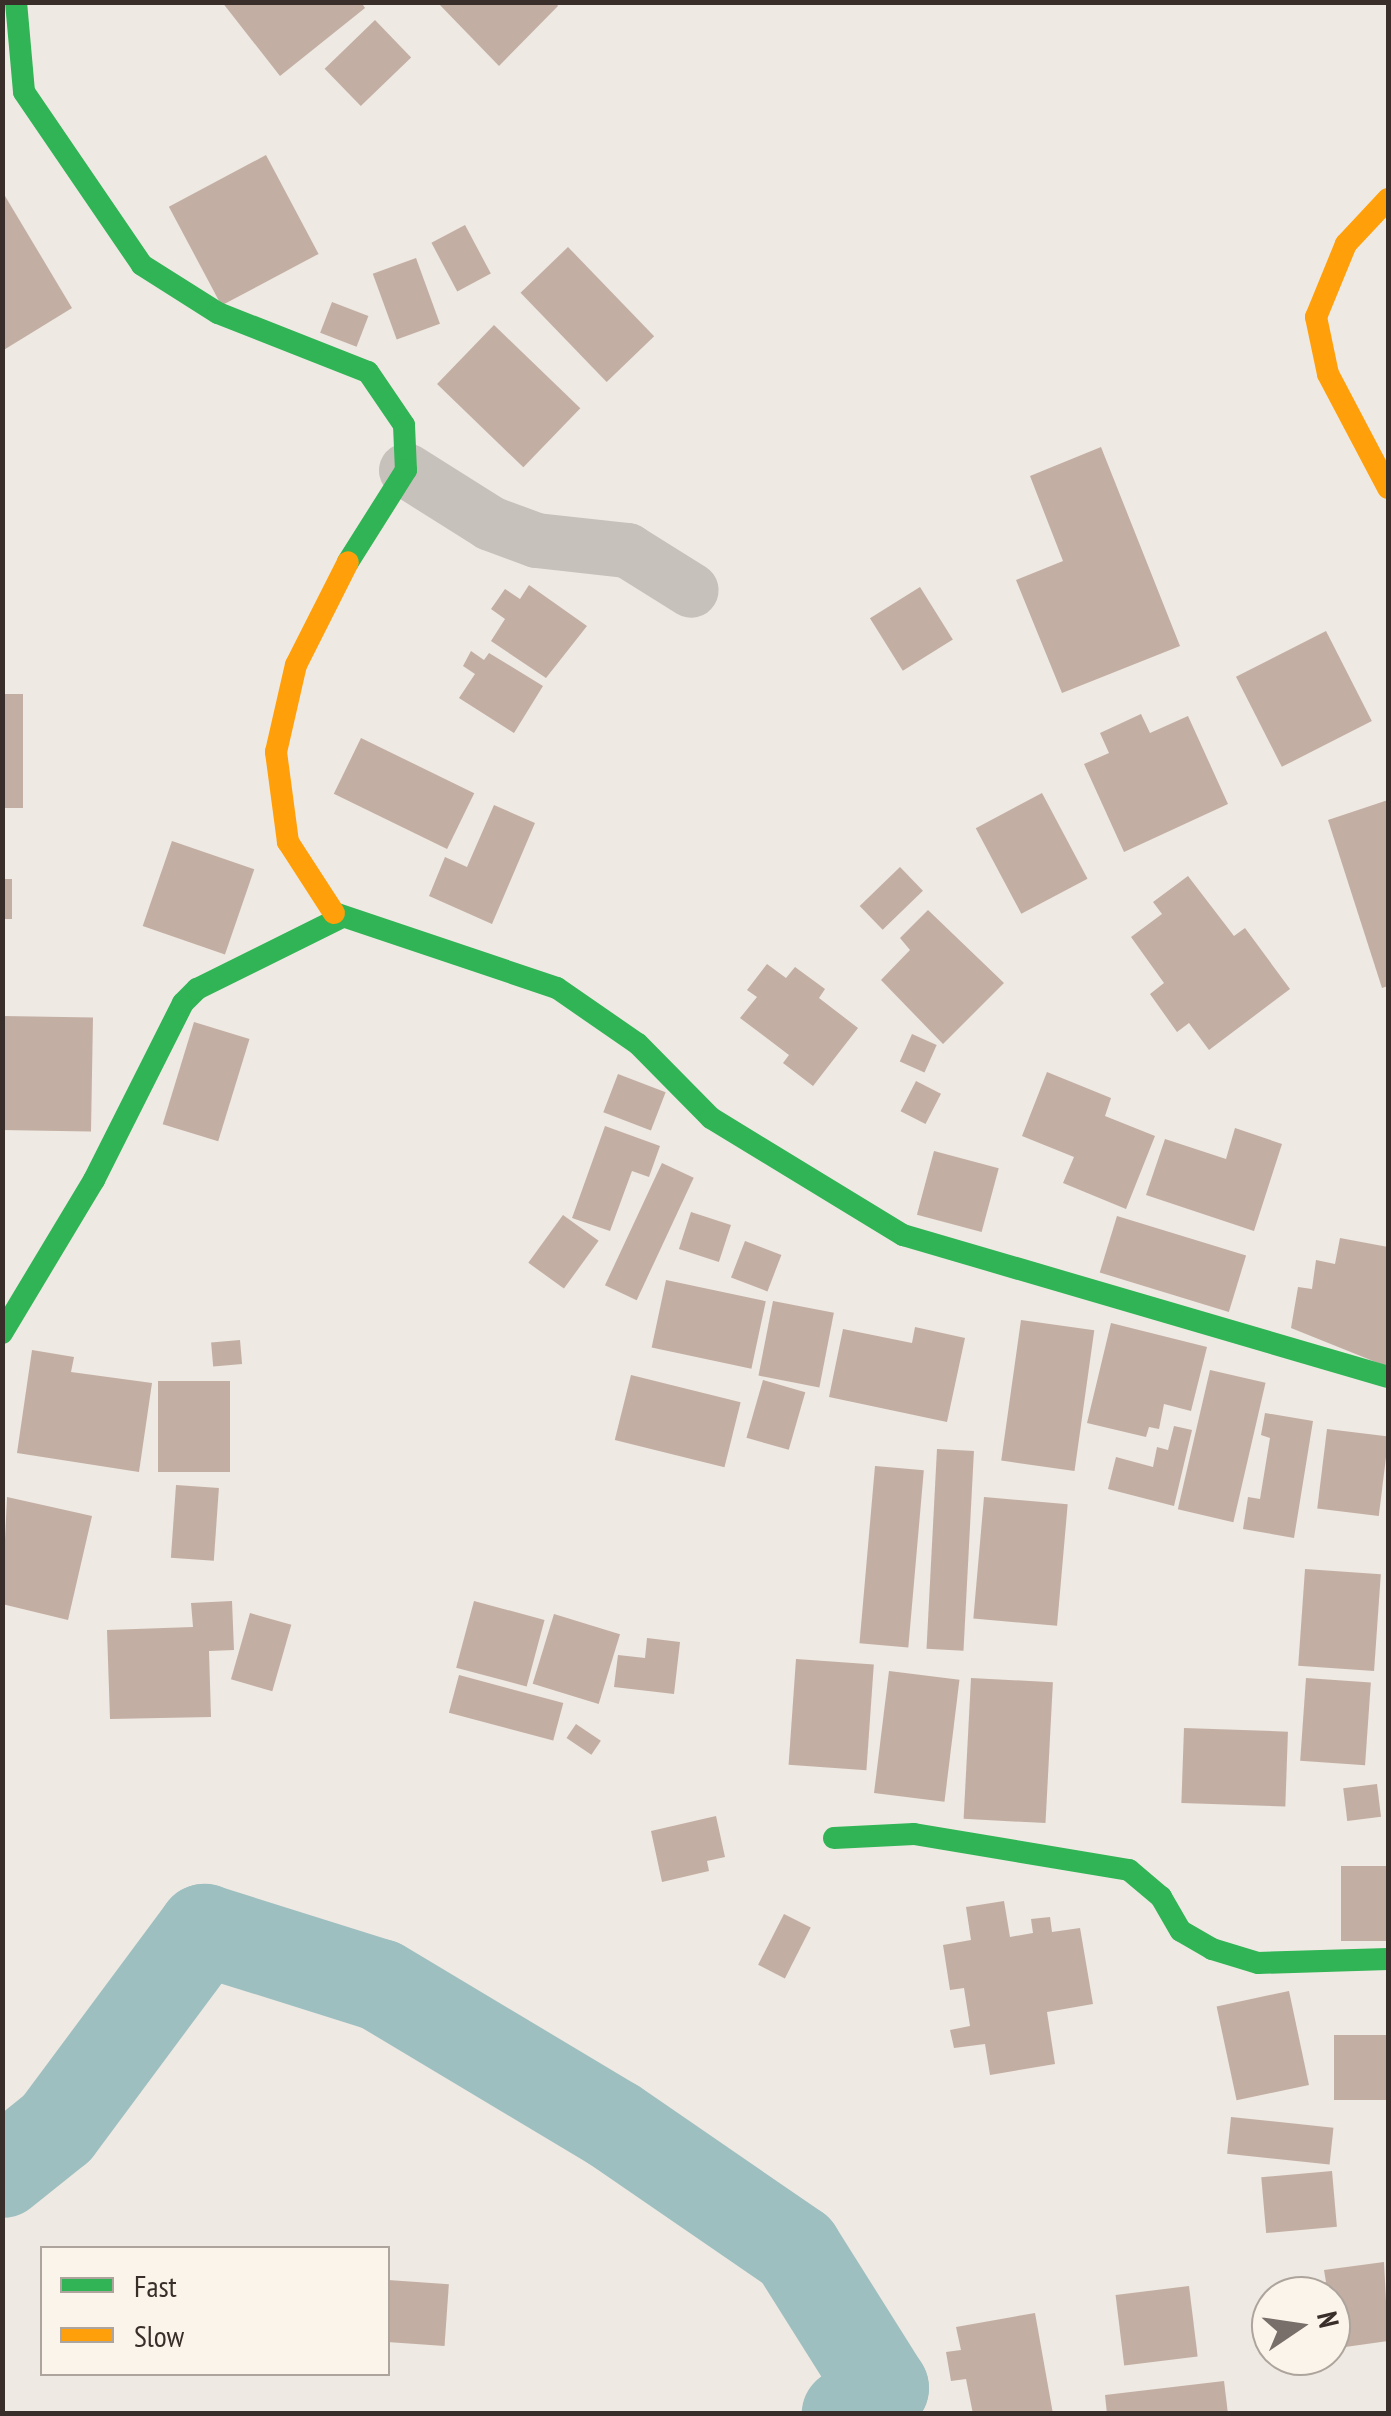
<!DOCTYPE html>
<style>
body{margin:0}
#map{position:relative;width:1391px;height:2416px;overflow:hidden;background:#eee9e2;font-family:"PT Sans Narrow",sans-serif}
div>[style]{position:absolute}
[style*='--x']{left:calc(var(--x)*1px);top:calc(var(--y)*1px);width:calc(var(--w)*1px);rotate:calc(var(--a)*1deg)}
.river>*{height:92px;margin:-46px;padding:0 46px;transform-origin:46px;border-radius:46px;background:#9ebfc0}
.building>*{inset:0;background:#c3aea3;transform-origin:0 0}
.street>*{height:55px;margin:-27.5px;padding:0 27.5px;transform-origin:27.5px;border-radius:27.5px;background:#c7c1bb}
.fast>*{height:22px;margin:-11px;padding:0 11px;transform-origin:11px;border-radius:11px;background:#30b455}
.slow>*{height:22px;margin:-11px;padding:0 11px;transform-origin:11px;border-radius:11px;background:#ff9f0a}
span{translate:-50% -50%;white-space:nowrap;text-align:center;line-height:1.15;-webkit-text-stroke:8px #fbf4ea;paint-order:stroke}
.frame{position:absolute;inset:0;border:5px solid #392e29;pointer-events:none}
.legend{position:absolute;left:40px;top:2246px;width:350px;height:130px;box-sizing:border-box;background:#fbf4ea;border:2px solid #ada59d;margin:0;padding:12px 18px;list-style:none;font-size:30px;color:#392e29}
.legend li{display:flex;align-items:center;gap:20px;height:50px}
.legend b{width:50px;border:2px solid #ada59d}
.north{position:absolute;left:1251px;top:2276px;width:100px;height:100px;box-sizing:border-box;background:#fbf4ea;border:2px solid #ada59d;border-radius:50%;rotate:77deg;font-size:28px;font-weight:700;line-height:40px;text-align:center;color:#392e29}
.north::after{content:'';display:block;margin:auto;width:35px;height:45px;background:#786f6a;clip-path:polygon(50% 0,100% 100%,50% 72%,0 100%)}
</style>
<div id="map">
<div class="river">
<i style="--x:2;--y:2172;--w:70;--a:-38.7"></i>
<i style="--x:57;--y:2128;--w:247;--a:-53.4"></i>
<i style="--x:204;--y:1930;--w:184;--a:17.4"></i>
<i style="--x:380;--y:1985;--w:273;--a:30.9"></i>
<i style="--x:614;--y:2125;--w:221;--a:34.5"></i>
<i style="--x:796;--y:2250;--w:163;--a:57.8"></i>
<i style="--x:883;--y:2388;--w:44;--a:143.4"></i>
</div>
<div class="building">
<i style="clip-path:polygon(222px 2px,361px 2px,365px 8px,280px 76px)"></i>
<i style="clip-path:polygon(437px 2px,555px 2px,558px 6px,499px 66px)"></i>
<i style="left:375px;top:20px;width:52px;height:70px;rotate:46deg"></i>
<i style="left:266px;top:155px;width:112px;height:110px;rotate:62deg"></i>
<i style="clip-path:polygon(5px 196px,72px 308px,2px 351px,2px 198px)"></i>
<i style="left:465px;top:225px;width:55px;height:38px;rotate:62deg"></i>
<i style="left:568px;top:247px;width:124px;height:66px;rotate:46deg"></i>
<i style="left:416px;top:258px;width:70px;height:46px;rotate:70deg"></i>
<i style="left:332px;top:302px;width:39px;height:33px;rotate:21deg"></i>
<i style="left:494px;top:325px;width:120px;height:82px;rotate:44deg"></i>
<i style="clip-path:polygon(1101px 447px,1180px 646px,1062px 693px,1016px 580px,1063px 561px,1030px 476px)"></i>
<i style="clip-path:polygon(529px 585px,587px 626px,546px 678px,491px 641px,505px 619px,491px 609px,505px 589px,520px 599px)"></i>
<i style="left:920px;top:587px;width:62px;height:59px;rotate:58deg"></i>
<i style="left:1326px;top:631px;width:101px;height:101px;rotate:63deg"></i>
<i style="clip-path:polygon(471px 651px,484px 660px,489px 653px,543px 686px,514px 733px,459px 698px,475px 674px,463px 666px)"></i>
<i style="left:2px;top:694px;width:21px;height:114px"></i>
<i style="clip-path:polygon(1141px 714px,1150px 733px,1188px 716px,1228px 804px,1124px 852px,1084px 764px,1109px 753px,1100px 733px)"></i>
<i style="left:361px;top:738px;width:126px;height:62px;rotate:26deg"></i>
<i style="left:1042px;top:793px;width:97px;height:75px;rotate:62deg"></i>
<i style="clip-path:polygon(1388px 800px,1388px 986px,1382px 988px,1328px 820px)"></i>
<i style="clip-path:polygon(494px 805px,535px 823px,492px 924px,429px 896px,445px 857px,467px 867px)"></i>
<i style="left:172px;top:841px;width:87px;height:90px;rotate:19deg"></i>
<i style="left:900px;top:867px;width:33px;height:56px;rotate:46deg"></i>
<i style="clip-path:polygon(1188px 876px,1234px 936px,1245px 928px,1290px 989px,1209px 1050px,1189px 1023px,1177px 1032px,1150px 994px,1164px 983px,1131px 937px,1162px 914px,1153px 902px)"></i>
<i style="left:2px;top:879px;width:10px;height:40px"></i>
<i style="clip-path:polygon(928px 910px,1004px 983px,943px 1044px,881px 980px,910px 950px,900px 938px)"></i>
<i style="clip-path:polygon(767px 964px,786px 978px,795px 967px,825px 989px,819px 998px,858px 1028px,813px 1086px,783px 1063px,789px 1055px,740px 1018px,757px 997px,747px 990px)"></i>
<i style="left:3px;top:1016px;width:90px;height:114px;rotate:1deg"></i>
<i style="left:194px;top:1022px;width:58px;height:107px;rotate:17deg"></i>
<i style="left:912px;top:1034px;width:27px;height:30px;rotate:24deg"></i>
<i style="clip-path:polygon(1047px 1072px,1111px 1098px,1105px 1116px,1155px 1136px,1126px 1209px,1063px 1183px,1074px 1157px,1022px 1136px)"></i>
<i style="left:618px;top:1074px;width:51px;height:41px;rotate:21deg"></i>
<i style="left:916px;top:1081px;width:28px;height:34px;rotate:27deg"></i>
<i style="clip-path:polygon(605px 1126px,660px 1146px,649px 1177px,632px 1171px,610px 1231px,572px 1218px)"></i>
<i style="clip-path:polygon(1235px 1128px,1282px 1144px,1254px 1231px,1146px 1195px,1165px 1139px,1226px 1159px)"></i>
<i style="left:934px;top:1151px;width:67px;height:66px;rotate:15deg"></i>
<i style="left:662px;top:1163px;width:35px;height:135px;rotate:25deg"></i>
<i style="left:691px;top:1212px;width:42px;height:39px;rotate:18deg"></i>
<i style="left:563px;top:1215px;width:44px;height:59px;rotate:36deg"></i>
<i style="left:1117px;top:1216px;width:135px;height:59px;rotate:17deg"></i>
<i style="clip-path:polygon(1340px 1238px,1388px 1247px,1388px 1367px,1291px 1328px,1298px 1287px,1312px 1289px,1316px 1260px,1335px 1264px)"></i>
<i style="left:745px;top:1241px;width:39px;height:39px;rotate:21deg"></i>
<i style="left:666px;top:1280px;width:102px;height:69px;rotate:12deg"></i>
<i style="left:773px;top:1301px;width:62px;height:76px;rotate:11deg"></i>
<i style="left:1021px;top:1320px;width:74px;height:142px;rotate:8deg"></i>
<i style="clip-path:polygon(1111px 1323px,1207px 1347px,1191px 1411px,1164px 1404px,1159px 1429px,1149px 1427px,1146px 1437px,1087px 1423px)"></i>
<i style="clip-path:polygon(915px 1327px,965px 1338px,947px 1422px,829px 1397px,843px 1329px,912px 1343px)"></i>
<i style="left:240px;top:1340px;width:24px;height:29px;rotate:85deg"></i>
<i style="clip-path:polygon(32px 1350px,74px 1357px,71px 1372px,152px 1383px,139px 1472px,17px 1453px)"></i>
<i style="left:1210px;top:1370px;width:57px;height:143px;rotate:13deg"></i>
<i style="left:631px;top:1375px;width:113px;height:67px;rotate:14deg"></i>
<i style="left:763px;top:1380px;width:44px;height:60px;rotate:16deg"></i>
<i style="left:158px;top:1381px;width:72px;height:91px"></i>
<i style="clip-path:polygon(1265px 1413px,1313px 1421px,1294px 1538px,1243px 1529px,1248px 1497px,1260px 1499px,1270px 1438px,1261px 1435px)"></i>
<i style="clip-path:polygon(1174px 1426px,1192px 1430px,1174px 1506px,1108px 1489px,1116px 1457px,1153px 1467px,1157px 1447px,1168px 1450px)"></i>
<i style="left:1327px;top:1429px;width:62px;height:80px;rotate:7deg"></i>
<i style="left:937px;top:1449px;width:37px;height:200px;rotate:3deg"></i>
<i style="left:875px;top:1466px;width:49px;height:178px;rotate:5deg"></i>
<i style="left:176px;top:1485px;width:43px;height:73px;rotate:4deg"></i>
<i style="clip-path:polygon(7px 1497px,92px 1516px,68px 1620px,2px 1604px)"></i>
<i style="left:984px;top:1497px;width:84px;height:122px;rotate:5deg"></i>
<i style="left:1305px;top:1569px;width:76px;height:97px;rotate:4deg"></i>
<i style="clip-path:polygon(232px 1601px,234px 1650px,209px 1651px,211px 1717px,110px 1719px,107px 1630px,193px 1627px,191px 1603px)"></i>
<i style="left:474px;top:1601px;width:73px;height:69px;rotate:15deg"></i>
<i style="left:250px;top:1613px;width:43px;height:69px;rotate:16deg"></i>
<i style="left:554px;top:1614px;width:69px;height:73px;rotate:17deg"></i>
<i style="clip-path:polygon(647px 1638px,680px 1642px,674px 1694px,614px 1687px,618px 1655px,645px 1658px)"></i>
<i style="left:796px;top:1659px;width:78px;height:106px;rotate:4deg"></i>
<i style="left:889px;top:1671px;width:71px;height:123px;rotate:7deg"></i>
<i style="left:459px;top:1675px;width:108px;height:39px;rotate:15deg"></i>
<i style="left:971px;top:1678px;width:82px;height:141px;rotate:3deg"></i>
<i style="left:1306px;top:1678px;width:65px;height:83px;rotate:4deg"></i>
<i style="left:576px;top:1724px;width:30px;height:17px;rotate:34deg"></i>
<i style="left:1184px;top:1728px;width:104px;height:75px;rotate:2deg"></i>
<i style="left:1377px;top:1784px;width:33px;height:34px;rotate:83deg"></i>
<i style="clip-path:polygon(716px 1816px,725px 1857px,707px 1861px,709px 1871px,662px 1882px,651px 1831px)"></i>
<i style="left:1388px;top:1866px;width:75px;height:47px;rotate:90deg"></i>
<i style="clip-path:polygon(1004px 1901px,1010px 1937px,1033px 1933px,1031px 1919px,1050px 1917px,1052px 1932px,1080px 1928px,1093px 2004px,1047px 2012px,1055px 2064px,990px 2075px,985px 2044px,954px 2048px,950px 2030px,970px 2026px,964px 1988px,950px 1990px,943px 1945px,971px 1940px,966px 1907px)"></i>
<i style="left:784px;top:1914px;width:30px;height:57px;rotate:27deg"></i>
<i style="left:1289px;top:1991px;width:96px;height:74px;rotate:78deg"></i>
<i style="left:1388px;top:2035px;width:65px;height:54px;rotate:90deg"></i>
<i style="left:1231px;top:2117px;width:103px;height:37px;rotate:6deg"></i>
<i style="left:1332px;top:2171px;width:56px;height:71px;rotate:85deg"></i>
<i style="clip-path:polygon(1384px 2262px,1388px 2341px,1331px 2349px,1331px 2296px,1275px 2296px,1274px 2289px,1326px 2282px,1324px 2270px)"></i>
<i style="left:388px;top:2280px;width:61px;height:62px;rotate:4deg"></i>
<i style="left:1189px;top:2286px;width:71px;height:74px;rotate:83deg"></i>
<i style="clip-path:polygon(1035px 2313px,1053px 2414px,973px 2414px,966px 2379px,951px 2381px,946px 2352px,961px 2350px,956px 2327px)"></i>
<i style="clip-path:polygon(1224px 2381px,1228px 2414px,1107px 2414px,1105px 2395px)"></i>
</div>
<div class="street">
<i style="--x:406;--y:470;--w:99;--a:32.2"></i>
<i style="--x:490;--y:523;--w:49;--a:20.3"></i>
<i style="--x:536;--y:540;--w:92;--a:6.3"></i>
<i style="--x:627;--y:550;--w:75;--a:32"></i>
</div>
<div class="fast">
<i style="--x:16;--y:2;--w:90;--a:84.9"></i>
<i style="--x:24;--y:92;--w:209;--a:55.7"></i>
<i style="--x:142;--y:265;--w:90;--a:32.3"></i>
<i style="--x:218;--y:313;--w:161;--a:21.5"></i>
<i style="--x:368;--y:372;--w:64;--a:55.8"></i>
<i style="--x:404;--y:425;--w:45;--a:87.5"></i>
<i style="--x:406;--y:470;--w:109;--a:122.2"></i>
<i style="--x:334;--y:913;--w:235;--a:18.6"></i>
<i style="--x:557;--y:988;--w:98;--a:34.7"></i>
<i style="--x:638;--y:1044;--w:104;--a:45.4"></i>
<i style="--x:711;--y:1118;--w:225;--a:31.4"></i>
<i style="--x:903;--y:1235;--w:505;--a:16.32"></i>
<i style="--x:2;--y:1333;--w:179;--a:-59"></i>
<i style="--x:94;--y:1180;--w:198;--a:-63.3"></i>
<i style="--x:183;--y:1003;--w:20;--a:-45"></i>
<i style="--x:197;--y:989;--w:160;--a:-26.4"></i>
<i style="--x:834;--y:1838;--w:80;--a:-2.9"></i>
<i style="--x:914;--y:1834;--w:218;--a:9.5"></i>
<i style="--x:1129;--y:1870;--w:42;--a:40.2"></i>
<i style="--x:1161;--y:1897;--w:39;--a:60"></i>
<i style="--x:1181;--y:1931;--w:36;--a:30"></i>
<i style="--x:1212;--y:1949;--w:48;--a:16.9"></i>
<i style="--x:1258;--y:1963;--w:130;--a:-1.8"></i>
</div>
<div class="slow">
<i style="--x:1388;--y:199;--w:62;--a:133"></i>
<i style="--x:1346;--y:244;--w:79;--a:112.3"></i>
<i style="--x:1316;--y:317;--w:58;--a:78.1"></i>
<i style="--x:1328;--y:374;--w:129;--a:62.2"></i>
<i style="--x:334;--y:913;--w:85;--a:-122.9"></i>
<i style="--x:288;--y:842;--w:91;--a:-97.6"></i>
<i style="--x:276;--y:752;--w:89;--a:-77.1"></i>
<i style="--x:296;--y:665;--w:115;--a:-63.2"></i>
</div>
<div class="frame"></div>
<ul class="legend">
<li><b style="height:12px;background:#30b455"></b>Fast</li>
<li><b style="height:12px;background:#ff9f0a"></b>Slow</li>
</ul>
<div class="north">N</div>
</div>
